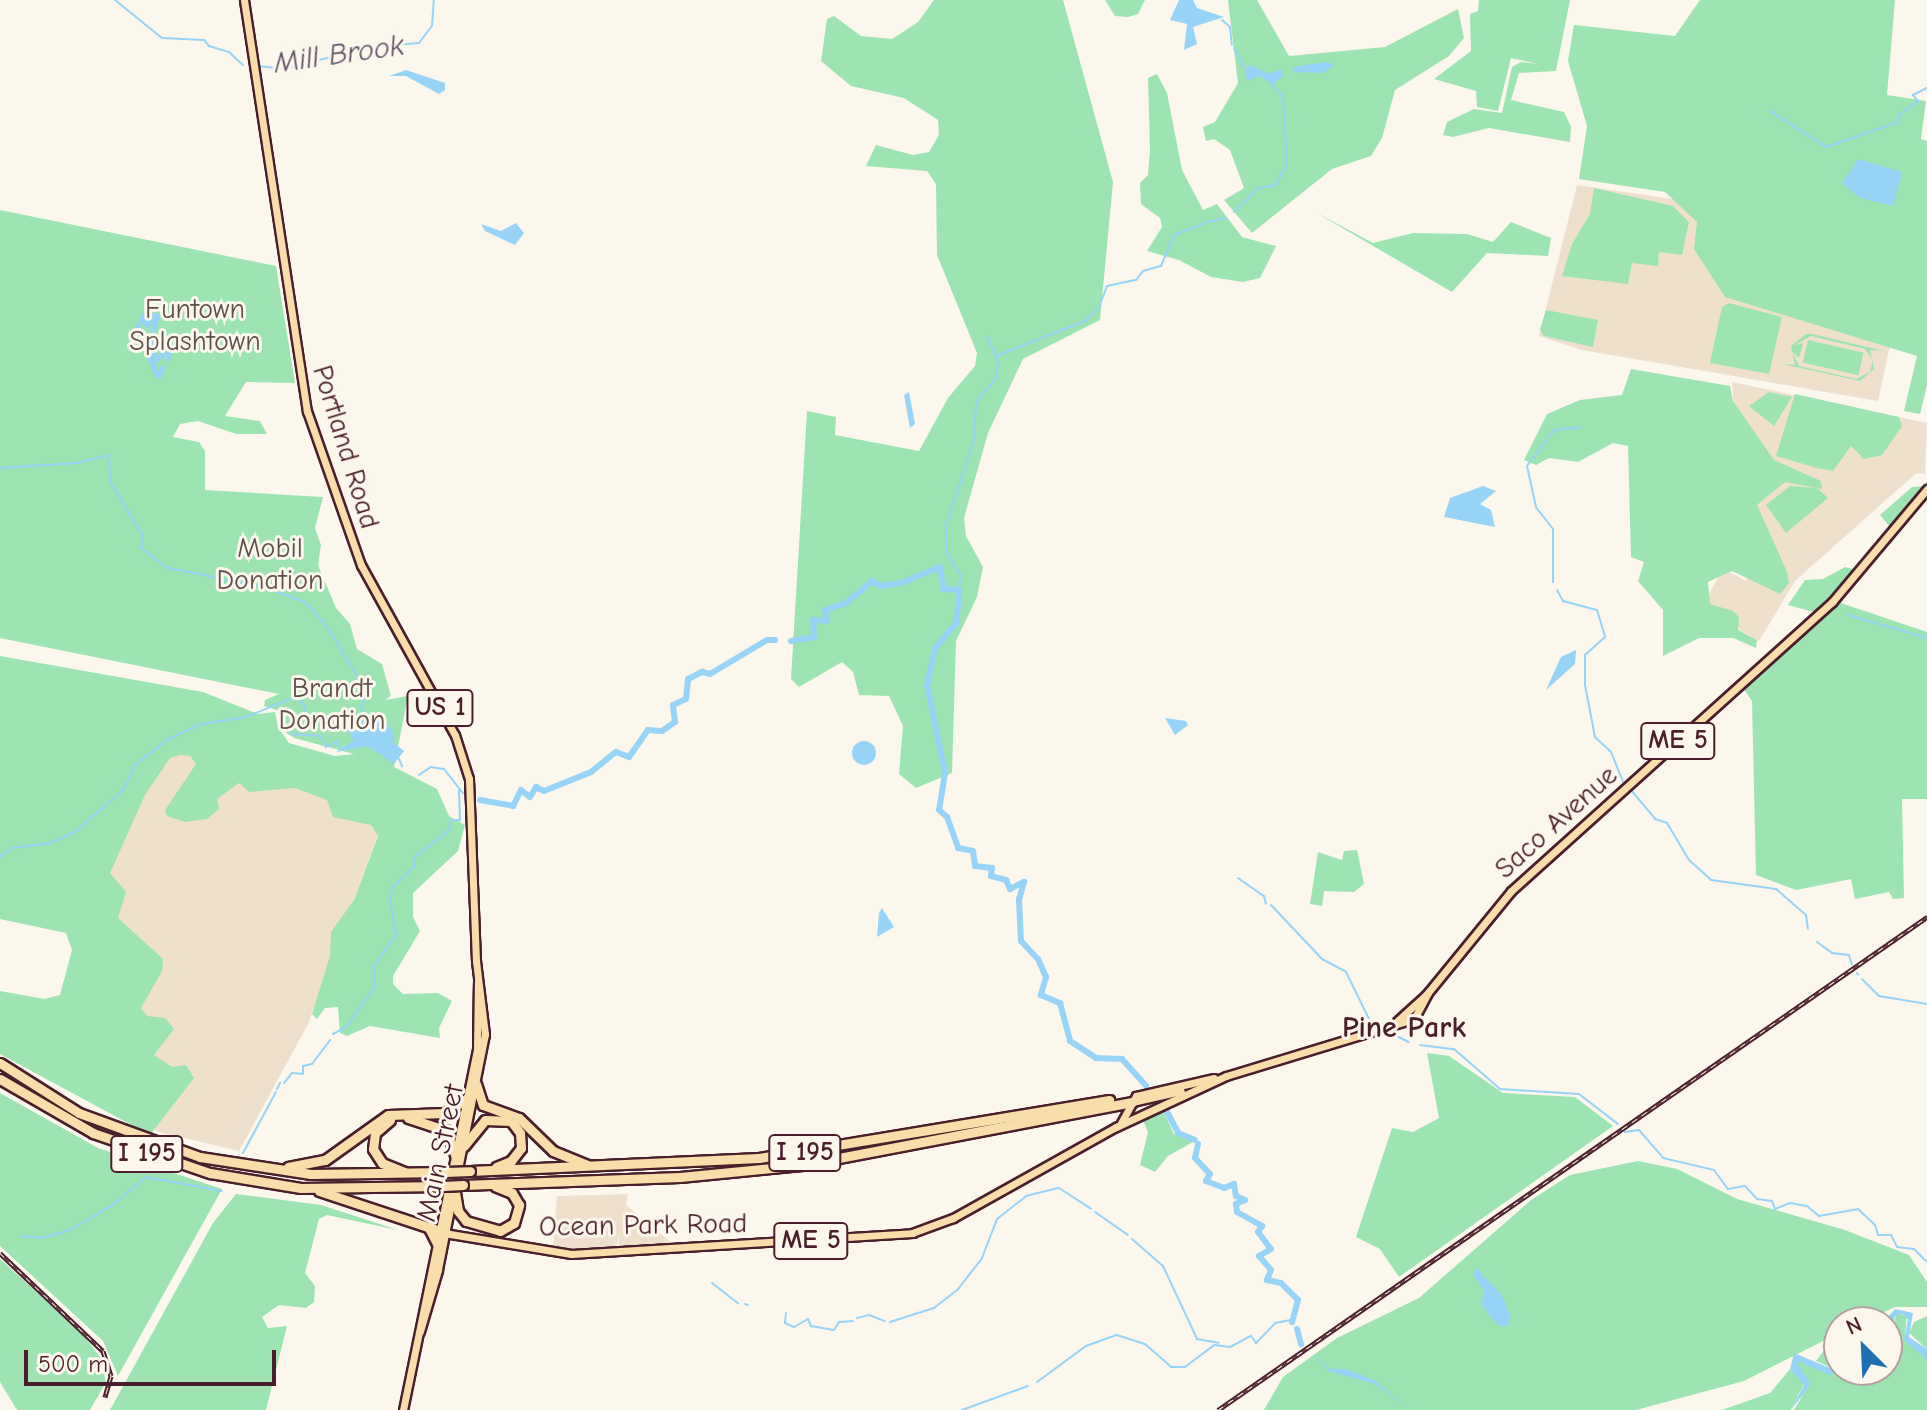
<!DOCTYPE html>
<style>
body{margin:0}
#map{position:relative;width:1927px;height:1410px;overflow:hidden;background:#fbf7ec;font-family:"Comic Neue",sans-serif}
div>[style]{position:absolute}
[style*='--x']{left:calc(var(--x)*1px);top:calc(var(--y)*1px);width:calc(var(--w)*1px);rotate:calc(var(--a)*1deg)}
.built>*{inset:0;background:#eee0cc}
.green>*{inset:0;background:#9de4b2;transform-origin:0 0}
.water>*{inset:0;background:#98d3f8}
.round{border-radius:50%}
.stream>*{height:2px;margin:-1px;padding:0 1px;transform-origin:1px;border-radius:1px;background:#98d3f8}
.canal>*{height:4px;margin:-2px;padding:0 2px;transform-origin:2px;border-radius:2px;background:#98d3f8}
.river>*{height:6px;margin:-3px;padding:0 3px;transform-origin:3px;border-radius:3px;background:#98d3f8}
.roads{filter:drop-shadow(2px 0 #4a1f2b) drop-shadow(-2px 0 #4a1f2b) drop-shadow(0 2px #4a1f2b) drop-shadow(0 -2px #4a1f2b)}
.major>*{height:7px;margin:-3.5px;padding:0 3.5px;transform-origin:3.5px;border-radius:3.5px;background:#f9deab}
.highway>*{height:9px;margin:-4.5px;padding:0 4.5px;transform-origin:4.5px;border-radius:4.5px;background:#f9deab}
.rail>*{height:5px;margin-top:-2.5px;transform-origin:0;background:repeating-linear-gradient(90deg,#fbf7ec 0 6px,#4a1f2b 0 12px);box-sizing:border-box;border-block:2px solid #4a1f2b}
.bridges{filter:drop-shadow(2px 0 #4a1f2b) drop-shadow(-2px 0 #4a1f2b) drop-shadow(0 2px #4a1f2b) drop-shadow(0 -2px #4a1f2b)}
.highway-bridge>*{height:9px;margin:-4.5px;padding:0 4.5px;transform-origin:4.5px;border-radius:4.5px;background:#f9deab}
span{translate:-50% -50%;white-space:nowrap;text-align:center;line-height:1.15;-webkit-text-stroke:6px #fbf7ec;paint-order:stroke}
.shield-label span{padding:2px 6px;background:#fbf7ec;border:2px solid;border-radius:6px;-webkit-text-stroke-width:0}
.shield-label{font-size:26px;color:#4a1f2b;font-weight:700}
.park-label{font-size:28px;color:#5f504d}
.street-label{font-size:28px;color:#4a1f2b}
.water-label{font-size:30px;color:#615568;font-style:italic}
.neighbourhood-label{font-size:30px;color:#4a1f2b;font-weight:700}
.north{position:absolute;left:1823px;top:1306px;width:80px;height:80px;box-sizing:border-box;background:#fbf7ec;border:2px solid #b4a19f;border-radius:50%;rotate:336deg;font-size:22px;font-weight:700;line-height:32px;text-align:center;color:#4a1f2b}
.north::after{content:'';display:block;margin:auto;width:28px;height:36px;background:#1f6fb2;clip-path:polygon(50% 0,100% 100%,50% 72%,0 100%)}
.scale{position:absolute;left:24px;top:1350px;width:252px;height:36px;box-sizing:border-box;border:4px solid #4a1f2b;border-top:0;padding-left:10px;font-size:24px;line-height:28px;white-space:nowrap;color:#4a1f2b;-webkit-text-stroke:6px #fbf7ec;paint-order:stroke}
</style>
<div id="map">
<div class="built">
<i style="clip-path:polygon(1577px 185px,1727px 207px,1725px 296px,1890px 345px,1878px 401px,1582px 350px,1539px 336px)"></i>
<i style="clip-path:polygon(1732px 382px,1927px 423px,1925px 474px,1917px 473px,1906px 482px,1795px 581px,1759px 641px,1701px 608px,1723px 569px,1747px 581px)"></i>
<i style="clip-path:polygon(171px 741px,383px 821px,308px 1024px,239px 1151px,155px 1131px,87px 867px)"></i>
<i style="clip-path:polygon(628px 1194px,626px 1205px,673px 1244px,618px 1247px,620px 1231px,616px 1247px,553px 1249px,557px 1196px)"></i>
</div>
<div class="green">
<i style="clip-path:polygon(934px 0,1063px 0,1113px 182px,1100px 320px,1023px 359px,988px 433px,964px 518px,966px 536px,983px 567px,977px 597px,956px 641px,952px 773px,916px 788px,899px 774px,903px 726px,889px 696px,859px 695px,853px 672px,842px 662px,799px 687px,791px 679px,807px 411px,836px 417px,835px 435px,919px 451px,948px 398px,975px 366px,977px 353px,937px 255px,936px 184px,927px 171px,866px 166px,876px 145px,913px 155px,929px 152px,939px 135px,938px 120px,904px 98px,851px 86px,821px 61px,827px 19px,834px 16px,861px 36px,892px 39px,918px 22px)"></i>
<i style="clip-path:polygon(1105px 0,1145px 0,1138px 14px,1128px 17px,1115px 16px)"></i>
<i style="clip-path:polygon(1228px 0,1257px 0,1289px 56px,1385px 47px,1458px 9px,1464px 38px,1449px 56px,1395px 90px,1382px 138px,1371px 156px,1332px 169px,1252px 233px,1224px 200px,1244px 188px,1230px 150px,1214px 139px,1206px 141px,1203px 127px,1215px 122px,1238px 83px)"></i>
<i style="clip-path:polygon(1479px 0,1570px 0,1556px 71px,1519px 73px,1511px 100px,1564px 112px,1571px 127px,1570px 142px,1489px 128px,1453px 137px,1443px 135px,1447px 122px,1474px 109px,1502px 113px,1512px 67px,1521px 62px,1538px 64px,1511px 58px,1498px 111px,1477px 107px,1476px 91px,1434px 79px,1471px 51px,1470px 14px,1478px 11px)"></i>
<i style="clip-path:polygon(1700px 0,1895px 0,1887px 95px,1926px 101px,1921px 139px,1927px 141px,1927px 385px,1920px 414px,1904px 411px,1917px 356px,1725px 297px,1694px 249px,1697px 222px,1665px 192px,1579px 179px,1587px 126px,1568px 61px,1574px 25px,1675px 36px)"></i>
<i style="clip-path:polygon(1157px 74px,1167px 93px,1182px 170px,1203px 210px,1217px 204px,1242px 237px,1276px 246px,1260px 278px,1243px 282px,1211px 277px,1179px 260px,1147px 251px,1162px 227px,1160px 218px,1141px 204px,1140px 183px,1148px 175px,1150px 150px,1148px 78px)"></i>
<i style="clip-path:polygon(1594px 188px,1673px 206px,1689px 222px,1682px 255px,1659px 252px,1658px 266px,1632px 263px,1628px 284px,1562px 276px,1572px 244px,1590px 214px)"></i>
<i style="clip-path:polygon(evenodd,0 210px,276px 266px,295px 383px,246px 382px,225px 416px,260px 421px,267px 434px,236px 434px,198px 421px,180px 424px,173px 437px,199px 442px,205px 451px,205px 490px,323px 497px,315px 528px,321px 545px,318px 565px,336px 608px,350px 624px,357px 649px,382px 664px,391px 696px,385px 700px,408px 696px,394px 767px,437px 789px,449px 816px,465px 825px,458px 851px,413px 893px,413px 917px,420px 931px,393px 976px,393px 984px,403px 994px,438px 993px,452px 1001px,439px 1028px,440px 1038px,370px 1026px,347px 1036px,340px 1033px,338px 1007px,325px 1008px,317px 1019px,312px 1014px,330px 956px,331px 932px,354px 900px,378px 836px,371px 825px,333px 817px,327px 800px,295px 788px,249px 792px,239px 783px,217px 799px,219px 809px,207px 819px,185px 822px,167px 816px,165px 810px,196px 764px,190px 756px,180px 755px,170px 758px,145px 795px,110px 873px,126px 892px,118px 918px,163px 959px,162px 971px,141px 1008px,147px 1016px,165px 1018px,174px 1029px,154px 1055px,172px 1067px,186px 1065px,194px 1078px,150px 1135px,0 1054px,0 991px,44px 999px,60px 995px,72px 950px,66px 933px,0 919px,0 656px,203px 692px,258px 714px,275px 712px,278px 727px,283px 712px,264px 706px,265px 700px,279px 694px,0 638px,0 210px,278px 727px,294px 738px,354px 754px,335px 756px,289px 743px,278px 727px)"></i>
<i style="clip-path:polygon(1315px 212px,1373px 243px,1413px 233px,1467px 234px,1493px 242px,1511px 222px,1551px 238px,1548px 256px,1487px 253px,1452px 292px)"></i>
<i style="clip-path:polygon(1729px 303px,1782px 317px,1769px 374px,1710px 363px,1722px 307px)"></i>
<i style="clip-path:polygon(1546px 310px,1598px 320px,1593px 347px,1544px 336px,1540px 330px)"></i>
<i style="clip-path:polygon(evenodd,1806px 334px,1812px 334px,1884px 351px,1870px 350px,1874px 369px,1860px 381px,1782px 364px,1795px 365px,1791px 346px,1806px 334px,1811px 336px,1865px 349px,1873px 360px,1870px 372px,1856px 379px,1799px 366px,1792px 351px,1799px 358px,1803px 343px,1793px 346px,1811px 336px)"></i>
<i style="left:1808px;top:340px;width:57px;height:23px;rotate:13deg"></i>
<i style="clip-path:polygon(1631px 369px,1730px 386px,1733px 401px,1774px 460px,1821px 481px,1822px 489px,1785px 482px,1757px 505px,1787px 572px,1789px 583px,1780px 594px,1732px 571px,1708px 582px,1710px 604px,1733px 611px,1739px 617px,1738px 630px,1757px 640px,1756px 648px,1733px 638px,1699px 638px,1663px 656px,1663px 610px,1638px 581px,1644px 562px,1631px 557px,1628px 446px,1613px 443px,1578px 462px,1549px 458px,1536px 465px,1524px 460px,1547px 414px,1580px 400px,1622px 395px)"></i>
<i style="clip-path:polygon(1769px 392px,1792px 397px,1774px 426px,1749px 406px)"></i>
<i style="clip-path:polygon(1795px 394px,1899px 417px,1902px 426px,1882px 455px,1864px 459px,1851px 446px,1833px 471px,1817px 468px,1776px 456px)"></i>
<i style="clip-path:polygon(1790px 486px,1817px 488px,1828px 498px,1786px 533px,1766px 505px)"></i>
<i style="clip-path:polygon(1923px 486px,1923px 489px,1891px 528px,1880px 515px,1912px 487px)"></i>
<i style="clip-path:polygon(1845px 567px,1856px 570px,1814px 612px,1788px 605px,1805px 580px,1823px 579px)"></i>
<i style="clip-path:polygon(1835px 601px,1927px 632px,1927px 799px,1902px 799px,1904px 898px,1893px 899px,1889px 892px,1855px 899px,1851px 879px,1796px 890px,1756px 875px,1752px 701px,1743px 688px)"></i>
<i style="clip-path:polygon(1357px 850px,1364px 884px,1354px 892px,1324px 891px,1322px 906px,1310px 904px,1318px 852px,1342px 860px,1344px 851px)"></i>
<i style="clip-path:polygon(1427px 1053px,1449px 1056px,1503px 1093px,1575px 1097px,1613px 1126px,1399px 1277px,1380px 1249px,1356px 1237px,1392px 1128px,1413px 1132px,1439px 1118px)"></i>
<i style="clip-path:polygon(0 1093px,98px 1148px,222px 1189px,118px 1376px,103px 1341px,0 1246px)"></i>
<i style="clip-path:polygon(1162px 1108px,1174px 1134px,1193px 1142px,1168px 1156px,1155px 1172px,1140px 1165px,1148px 1132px,1142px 1118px)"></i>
<i style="clip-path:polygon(1638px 1161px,1677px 1169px,1737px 1199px,1845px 1230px,1909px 1255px,1927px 1282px,1927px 1307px,1895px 1307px,1863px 1322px,1839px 1322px,1839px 1333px,1744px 1381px,1636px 1410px,1264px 1410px,1283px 1377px,1337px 1338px,1419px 1298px,1531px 1200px,1570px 1175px)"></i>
<i style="clip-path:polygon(236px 1194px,321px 1205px,398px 1230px,327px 1215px,319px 1219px,305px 1273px,315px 1286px,314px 1302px,306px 1308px,279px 1305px,262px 1317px,268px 1328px,287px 1326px,266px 1410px,110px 1410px,213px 1223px)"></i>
<i style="clip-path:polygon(0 1259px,82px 1333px,100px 1357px,106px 1382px,90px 1410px,17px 1410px,0 1382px)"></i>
<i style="clip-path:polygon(1896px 1313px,1907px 1316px,1905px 1334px,1927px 1357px,1927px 1410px,1794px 1410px,1807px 1388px,1792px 1363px,1800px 1358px,1822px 1370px,1887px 1370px)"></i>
<i style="clip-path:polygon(1927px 1316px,1927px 1349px,1909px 1333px,1914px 1322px)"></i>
<i style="clip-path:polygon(1839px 1347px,1832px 1368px,1816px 1361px,1825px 1349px)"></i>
<i style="clip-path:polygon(1790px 1369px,1804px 1384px,1791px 1410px,1722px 1410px,1770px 1393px)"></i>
</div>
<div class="water">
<i style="clip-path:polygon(1179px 0,1193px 0,1197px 8px,1224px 17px,1193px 27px,1197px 44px,1184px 50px,1187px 24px,1170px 20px)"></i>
<i style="clip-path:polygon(1326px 62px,1334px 65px,1323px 73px,1293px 72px,1294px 67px)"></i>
<i style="clip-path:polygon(1251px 65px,1268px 74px,1282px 69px,1283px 76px,1272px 85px,1260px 76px,1247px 81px,1245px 71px)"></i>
<i style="clip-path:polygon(406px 70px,445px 83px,445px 90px,439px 94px,406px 76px,389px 76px)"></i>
<i style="clip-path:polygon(1858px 159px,1902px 172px,1893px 206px,1860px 198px,1842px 183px)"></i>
<i style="clip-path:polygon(516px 223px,524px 233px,515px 245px,485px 231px,481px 224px,501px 231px)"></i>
<i style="clip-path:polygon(909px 392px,915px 424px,910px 428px,904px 395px)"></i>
<i style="clip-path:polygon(1483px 486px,1496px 491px,1480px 504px,1491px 510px,1495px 527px,1444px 517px,1450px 498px)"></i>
<i style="clip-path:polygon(1576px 650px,1575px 664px,1546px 690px,1561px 657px)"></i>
<i style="clip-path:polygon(359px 717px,382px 720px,392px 729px,394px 743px,404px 751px,394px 764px,368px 746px,336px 752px,354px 740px,345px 727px)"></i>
<i style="clip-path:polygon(1165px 718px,1186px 721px,1188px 725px,1175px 735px)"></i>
<i class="round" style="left:852px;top:741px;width:24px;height:24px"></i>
<i style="clip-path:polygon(882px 908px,894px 927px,877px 937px,879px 913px)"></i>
<i style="clip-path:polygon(1476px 1268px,1501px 1294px,1511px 1317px,1508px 1326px,1499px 1326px,1481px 1305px,1484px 1291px,1473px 1274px)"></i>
<i style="clip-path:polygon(1895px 1309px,1913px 1313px,1909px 1337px,1927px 1349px,1927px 1360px,1904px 1340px,1908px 1319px,1902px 1314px,1895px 1316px,1887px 1360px,1888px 1317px)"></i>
<i style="clip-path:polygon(1794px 1353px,1830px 1368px,1839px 1357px,1839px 1370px,1830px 1375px,1796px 1361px,1811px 1384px,1791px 1410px,1804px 1385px,1790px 1369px)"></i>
<i style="clip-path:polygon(1314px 1354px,1329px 1369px,1346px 1369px,1374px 1380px,1410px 1410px,1375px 1384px,1328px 1371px)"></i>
</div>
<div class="stream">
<i style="--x:115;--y:0;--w:60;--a:39"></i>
<i style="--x:162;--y:38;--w:42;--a:2.7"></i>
<i style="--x:204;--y:40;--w:8;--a:50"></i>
<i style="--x:209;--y:46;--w:21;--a:17"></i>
<i style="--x:229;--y:52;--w:19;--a:43"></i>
<i style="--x:1222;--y:20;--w:11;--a:41"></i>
<i style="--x:1230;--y:27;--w:18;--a:84"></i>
<i style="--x:1234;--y:48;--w:26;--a:62"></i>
<i style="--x:259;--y:66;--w:23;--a:7"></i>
<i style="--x:282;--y:69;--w:93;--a:-13.7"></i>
<i style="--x:372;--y:47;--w:47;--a:-4.9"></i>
<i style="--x:419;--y:43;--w:21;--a:-53"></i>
<i style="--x:432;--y:26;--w:26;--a:-86"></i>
<i style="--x:1770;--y:111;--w:67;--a:32.7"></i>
<i style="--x:1826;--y:147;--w:76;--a:-19.1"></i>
<i style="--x:1898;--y:122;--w:8;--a:-76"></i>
<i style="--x:1900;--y:114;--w:22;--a:-36"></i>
<i style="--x:1918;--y:101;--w:8;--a:-130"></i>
<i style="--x:1913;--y:95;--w:16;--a:-27"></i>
<i style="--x:1234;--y:212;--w:34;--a:-45"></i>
<i style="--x:1258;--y:188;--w:17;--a:-10"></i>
<i style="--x:1275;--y:185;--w:23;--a:-59"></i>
<i style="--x:1287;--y:165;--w:68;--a:-93.4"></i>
<i style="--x:1283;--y:97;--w:18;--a:-131"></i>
<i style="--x:1207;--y:222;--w:18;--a:-13"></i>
<i style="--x:996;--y:356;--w:96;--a:-21.5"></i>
<i style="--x:1085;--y:321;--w:20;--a:-45"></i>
<i style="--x:1099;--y:307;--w:22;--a:-69"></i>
<i style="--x:1107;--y:286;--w:30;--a:-12"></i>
<i style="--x:1136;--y:280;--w:11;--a:-52"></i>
<i style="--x:1143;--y:271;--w:19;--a:-16"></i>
<i style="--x:1161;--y:266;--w:34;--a:-67"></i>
<i style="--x:1174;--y:235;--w:33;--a:-21"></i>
<i style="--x:0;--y:468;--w:77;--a:-3.7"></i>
<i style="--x:77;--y:463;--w:33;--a:-14"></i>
<i style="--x:109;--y:455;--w:27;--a:88"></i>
<i style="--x:110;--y:482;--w:63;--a:58.6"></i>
<i style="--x:143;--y:536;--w:12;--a:99"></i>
<i style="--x:141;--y:548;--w:34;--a:37"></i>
<i style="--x:168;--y:568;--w:97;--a:11.3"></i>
<i style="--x:263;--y:587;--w:45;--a:19.7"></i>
<i style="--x:305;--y:602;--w:31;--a:48"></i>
<i style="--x:326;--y:625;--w:54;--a:58.7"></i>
<i style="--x:354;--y:671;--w:27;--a:63"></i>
<i style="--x:366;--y:695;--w:13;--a:113"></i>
<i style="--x:361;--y:707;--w:12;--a:66"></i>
<i style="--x:1553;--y:582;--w:53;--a:-90"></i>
<i style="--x:1553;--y:529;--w:28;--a:-128"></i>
<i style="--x:1536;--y:507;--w:42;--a:-102.4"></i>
<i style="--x:1527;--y:466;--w:45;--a:-53.1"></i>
<i style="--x:1554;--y:430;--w:27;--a:-6"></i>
<i style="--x:959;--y:590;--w:15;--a:-86"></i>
<i style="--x:960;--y:575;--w:26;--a:-121"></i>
<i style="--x:947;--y:553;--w:27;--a:-92"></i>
<i style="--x:946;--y:526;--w:89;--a:-71.8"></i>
<i style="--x:974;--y:441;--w:39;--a:-87"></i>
<i style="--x:976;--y:402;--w:31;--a:-50"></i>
<i style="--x:996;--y:378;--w:17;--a:-83"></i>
<i style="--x:998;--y:361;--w:27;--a:-114"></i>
<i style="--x:1557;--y:590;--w:13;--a:61"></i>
<i style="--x:1563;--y:601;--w:35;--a:15"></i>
<i style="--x:1597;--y:610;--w:28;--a:73"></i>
<i style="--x:1605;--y:637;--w:27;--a:138"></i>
<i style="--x:1585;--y:655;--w:30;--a:90"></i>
<i style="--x:1585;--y:685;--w:53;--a:79.1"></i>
<i style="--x:1595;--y:737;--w:22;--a:43"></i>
<i style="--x:1611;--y:752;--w:32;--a:68"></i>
<i style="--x:1848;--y:615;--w:82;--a:16.2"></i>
<i style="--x:399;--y:759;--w:8;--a:67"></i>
<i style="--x:419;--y:775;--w:14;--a:-34"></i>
<i style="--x:431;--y:767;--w:13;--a:9"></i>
<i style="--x:444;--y:769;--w:31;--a:52"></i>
<i style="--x:1631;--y:790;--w:38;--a:50"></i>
<i style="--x:1655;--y:819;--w:13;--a:18"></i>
<i style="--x:1667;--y:823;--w:43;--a:59.3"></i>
<i style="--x:1689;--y:860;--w:30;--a:42"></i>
<i style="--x:1711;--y:880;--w:66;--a:7.9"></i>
<i style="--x:1776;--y:889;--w:40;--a:41"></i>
<i style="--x:1806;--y:915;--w:14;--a:82"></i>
<i style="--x:0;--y:857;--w:14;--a:-39"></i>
<i style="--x:11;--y:848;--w:39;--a:-7"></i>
<i style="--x:50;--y:843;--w:27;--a:-24"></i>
<i style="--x:75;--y:832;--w:64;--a:-41.2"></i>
<i style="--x:123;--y:790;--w:28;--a:-64"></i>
<i style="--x:135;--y:765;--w:41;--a:-38"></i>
<i style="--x:167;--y:740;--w:38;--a:-25"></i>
<i style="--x:201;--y:724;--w:46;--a:-8.8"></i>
<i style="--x:246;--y:717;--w:53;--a:-22.2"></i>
<i style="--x:295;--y:697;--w:13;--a:42"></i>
<i style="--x:305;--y:706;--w:13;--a:94"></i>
<i style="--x:304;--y:719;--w:14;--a:168"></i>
<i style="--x:290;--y:722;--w:12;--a:81"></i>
<i style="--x:292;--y:734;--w:29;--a:4"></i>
<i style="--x:321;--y:736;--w:12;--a:66"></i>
<i style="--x:326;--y:747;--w:13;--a:-29"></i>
<i style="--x:337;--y:741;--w:10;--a:66"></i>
<i style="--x:1238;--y:878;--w:32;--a:35"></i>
<i style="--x:1264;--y:896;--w:8;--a:76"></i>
<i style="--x:1271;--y:905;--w:74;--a:46.6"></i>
<i style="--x:1322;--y:959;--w:27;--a:28"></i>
<i style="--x:1346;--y:972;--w:59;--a:63.9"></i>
<i style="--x:1817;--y:942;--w:19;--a:36"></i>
<i style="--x:1832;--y:953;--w:17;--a:7"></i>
<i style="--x:1849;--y:955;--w:10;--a:73"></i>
<i style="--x:1857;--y:973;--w:2;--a:63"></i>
<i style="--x:1862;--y:979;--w:24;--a:45"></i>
<i style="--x:1879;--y:996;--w:49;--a:9.5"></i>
<i style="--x:1389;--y:1032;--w:22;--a:27"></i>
<i style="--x:333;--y:1034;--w:15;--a:-28"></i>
<i style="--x:346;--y:1027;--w:48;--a:-54.3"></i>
<i style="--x:374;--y:988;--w:23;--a:-88"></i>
<i style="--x:375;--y:965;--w:37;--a:-55"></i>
<i style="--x:396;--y:935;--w:35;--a:-100"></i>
<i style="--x:390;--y:901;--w:14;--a:-78"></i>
<i style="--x:393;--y:887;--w:29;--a:-44"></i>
<i style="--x:414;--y:867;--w:9;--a:-90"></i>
<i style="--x:414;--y:858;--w:45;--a:-38.7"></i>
<i style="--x:449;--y:830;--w:10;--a:-79"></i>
<i style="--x:451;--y:820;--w:9;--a:0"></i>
<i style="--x:460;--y:820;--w:30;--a:-92"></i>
<i style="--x:1420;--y:1045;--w:34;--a:7"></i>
<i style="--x:1454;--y:1049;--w:61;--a:41"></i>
<i style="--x:1500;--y:1089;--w:79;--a:3.6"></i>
<i style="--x:1579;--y:1094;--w:49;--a:37.6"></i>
<i style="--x:284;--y:1083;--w:13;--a:-51"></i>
<i style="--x:292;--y:1073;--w:11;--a:5"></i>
<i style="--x:303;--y:1074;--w:8;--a:-90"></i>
<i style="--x:303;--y:1066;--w:9;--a:-13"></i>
<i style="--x:312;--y:1064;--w:30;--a:-53"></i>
<i style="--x:277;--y:1089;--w:7;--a:-63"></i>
<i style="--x:1625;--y:1132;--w:14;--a:-8"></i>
<i style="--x:1639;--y:1130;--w:37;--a:49"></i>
<i style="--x:1663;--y:1158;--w:52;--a:13.2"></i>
<i style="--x:1714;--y:1170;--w:24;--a:54"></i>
<i style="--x:1728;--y:1189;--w:17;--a:-10"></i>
<i style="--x:1745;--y:1186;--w:18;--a:47"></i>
<i style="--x:1757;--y:1199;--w:15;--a:8"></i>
<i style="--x:1772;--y:1201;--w:9;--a:69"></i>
<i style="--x:1775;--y:1209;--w:16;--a:-22"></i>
<i style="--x:1790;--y:1203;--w:17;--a:10"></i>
<i style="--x:1807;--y:1206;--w:16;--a:40"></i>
<i style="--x:1819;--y:1216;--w:40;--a:-10"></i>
<i style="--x:1858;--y:1209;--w:23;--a:43"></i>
<i style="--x:1875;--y:1225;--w:10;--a:73"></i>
<i style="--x:1878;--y:1235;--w:13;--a:0"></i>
<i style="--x:1891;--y:1235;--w:13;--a:63"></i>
<i style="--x:1897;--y:1247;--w:17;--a:7"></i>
<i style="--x:1914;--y:1249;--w:18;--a:45"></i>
<i style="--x:243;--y:1153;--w:69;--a:-61.6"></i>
<i style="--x:1095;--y:1212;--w:40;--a:34.9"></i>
<i style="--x:21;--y:1236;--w:20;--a:6"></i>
<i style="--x:41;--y:1238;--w:28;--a:-15"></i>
<i style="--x:68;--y:1231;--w:50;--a:-30.2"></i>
<i style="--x:111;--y:1206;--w:45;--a:-39.6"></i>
<i style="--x:146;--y:1177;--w:77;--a:10.4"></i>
<i style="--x:1132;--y:1239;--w:41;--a:41.1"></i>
<i style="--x:1163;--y:1266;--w:81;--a:65"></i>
<i style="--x:1197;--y:1339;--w:22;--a:10"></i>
<i style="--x:712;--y:1283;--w:33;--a:38"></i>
<i style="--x:745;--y:1304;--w:3;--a:18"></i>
<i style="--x:786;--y:1313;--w:10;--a:96"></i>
<i style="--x:785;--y:1323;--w:10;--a:24"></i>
<i style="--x:794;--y:1327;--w:16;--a:-30"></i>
<i style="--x:808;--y:1319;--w:8;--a:67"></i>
<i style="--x:811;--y:1326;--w:23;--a:10"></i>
<i style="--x:834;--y:1330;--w:9;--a:-58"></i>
<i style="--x:839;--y:1322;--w:14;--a:-4"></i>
<i style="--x:857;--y:1318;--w:12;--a:-14"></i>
<i style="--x:869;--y:1315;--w:17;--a:21"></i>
<i style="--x:890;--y:1322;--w:46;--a:-17.7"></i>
<i style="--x:934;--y:1308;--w:31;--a:-38"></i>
<i style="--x:958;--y:1289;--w:39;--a:-52"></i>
<i style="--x:982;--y:1258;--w:42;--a:-69"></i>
<i style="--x:997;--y:1219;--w:37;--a:-38"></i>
<i style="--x:1026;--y:1196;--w:34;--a:-14"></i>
<i style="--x:1059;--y:1188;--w:38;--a:33"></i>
<i style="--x:1037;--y:1382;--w:61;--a:-36.3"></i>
<i style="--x:1086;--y:1346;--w:33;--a:-20"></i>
<i style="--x:1117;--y:1335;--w:29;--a:18"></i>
<i style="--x:1145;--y:1344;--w:35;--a:41"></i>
<i style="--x:1171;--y:1367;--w:14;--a:0"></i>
<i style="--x:1185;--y:1367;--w:36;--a:-37"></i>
<i style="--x:1214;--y:1345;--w:16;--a:7"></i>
<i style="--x:1230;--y:1347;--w:24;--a:-28"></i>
<i style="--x:1251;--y:1336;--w:9;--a:54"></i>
<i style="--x:1256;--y:1343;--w:28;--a:-46"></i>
<i style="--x:1275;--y:1323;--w:16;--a:-11"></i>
<i style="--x:962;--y:1410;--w:70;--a:-20"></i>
</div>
<div class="canal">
<i style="--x:144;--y:315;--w:2;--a:27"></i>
<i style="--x:146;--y:316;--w:10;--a:84"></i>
<i style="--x:147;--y:326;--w:13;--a:-58"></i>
<i style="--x:154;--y:315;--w:4;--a:14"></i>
<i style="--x:158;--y:316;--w:27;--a:105"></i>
<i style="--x:151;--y:342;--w:19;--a:72"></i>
<i style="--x:157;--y:360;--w:15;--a:-48"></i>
<i style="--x:167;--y:349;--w:4;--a:27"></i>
<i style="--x:171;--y:351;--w:9;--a:111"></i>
<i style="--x:168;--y:359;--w:9;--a:-84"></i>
<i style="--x:169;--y:350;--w:17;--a:140"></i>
<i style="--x:156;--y:361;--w:20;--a:-108"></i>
<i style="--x:150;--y:342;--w:26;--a:-74"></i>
<i style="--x:157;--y:317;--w:14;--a:135"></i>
<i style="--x:147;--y:327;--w:11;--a:-112"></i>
<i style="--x:143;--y:317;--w:13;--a:117"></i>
<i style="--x:137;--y:329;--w:50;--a:65"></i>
<i style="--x:158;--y:374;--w:9;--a:-49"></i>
<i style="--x:164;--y:367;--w:11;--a:117"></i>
<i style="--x:159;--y:377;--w:4;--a:-135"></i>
<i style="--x:156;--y:374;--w:48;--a:-114.4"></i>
<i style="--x:136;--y:330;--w:17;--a:-62"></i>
</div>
<div class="river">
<i style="--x:791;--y:641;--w:23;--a:-10"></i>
<i style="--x:814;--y:637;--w:17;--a:-93"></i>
<i style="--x:813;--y:620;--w:14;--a:4"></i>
<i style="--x:827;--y:621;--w:11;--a:-100"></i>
<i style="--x:825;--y:610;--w:22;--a:-18"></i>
<i style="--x:846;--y:603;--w:34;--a:-40"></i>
<i style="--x:872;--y:581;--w:10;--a:29"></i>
<i style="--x:881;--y:586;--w:20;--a:-9"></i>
<i style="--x:901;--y:583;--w:42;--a:-22.3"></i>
<i style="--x:940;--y:567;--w:22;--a:82"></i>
<i style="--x:943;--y:589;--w:16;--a:4"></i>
<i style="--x:959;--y:590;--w:32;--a:94"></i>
<i style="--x:957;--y:622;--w:34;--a:130"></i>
<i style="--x:935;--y:648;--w:38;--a:102"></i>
<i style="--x:927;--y:685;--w:90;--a:78.4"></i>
<i style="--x:945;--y:773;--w:37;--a:99"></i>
<i style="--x:939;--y:810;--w:11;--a:41"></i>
<i style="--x:947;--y:817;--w:33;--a:70"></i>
<i style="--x:958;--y:848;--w:15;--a:11"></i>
<i style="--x:973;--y:851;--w:15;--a:82"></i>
<i style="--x:975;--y:866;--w:17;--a:7"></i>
<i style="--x:992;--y:868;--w:8;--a:97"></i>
<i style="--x:991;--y:876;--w:16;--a:15"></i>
<i style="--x:1006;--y:880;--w:10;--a:66"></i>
<i style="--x:1010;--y:889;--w:16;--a:-27"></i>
<i style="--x:1024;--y:882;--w:18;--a:106"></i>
<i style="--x:1019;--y:899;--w:42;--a:87.3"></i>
<i style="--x:1021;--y:941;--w:25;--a:47"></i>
<i style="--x:1038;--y:959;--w:20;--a:66"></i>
<i style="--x:1046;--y:977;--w:19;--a:106"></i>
<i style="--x:1041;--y:995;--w:21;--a:23"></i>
<i style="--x:1060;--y:1003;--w:39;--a:75"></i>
<i style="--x:1070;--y:1041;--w:31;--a:33"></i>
<i style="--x:1096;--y:1058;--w:26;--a:2"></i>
<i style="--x:1122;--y:1059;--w:36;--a:48"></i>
<i style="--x:480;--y:800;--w:34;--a:10"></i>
<i style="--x:513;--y:806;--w:18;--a:-63"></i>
<i style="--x:521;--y:790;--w:11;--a:38"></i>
<i style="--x:530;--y:797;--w:12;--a:-59"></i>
<i style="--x:536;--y:787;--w:9;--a:27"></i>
<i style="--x:544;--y:791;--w:51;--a:-22"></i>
<i style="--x:591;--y:772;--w:32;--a:-39"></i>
<i style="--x:616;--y:752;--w:14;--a:21"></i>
<i style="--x:629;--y:757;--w:33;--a:-55"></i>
<i style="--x:648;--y:730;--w:14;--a:4"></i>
<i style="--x:662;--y:731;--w:16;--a:-35"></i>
<i style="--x:675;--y:722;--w:17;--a:-97"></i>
<i style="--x:673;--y:705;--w:14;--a:-25"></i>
<i style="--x:686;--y:699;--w:20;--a:-84"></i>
<i style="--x:688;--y:679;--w:16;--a:-27"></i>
<i style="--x:702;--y:672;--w:8;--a:14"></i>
<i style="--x:710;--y:674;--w:66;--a:-30.8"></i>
<i style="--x:767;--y:640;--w:8;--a:0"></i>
<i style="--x:1166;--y:1110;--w:26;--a:62"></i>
<i style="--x:1178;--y:1133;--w:18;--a:22"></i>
<i style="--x:1198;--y:1144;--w:14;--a:102"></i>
<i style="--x:1195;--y:1158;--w:22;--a:47"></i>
<i style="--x:1210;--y:1174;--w:8;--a:120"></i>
<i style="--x:1206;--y:1181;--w:19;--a:21"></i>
<i style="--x:1224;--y:1188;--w:11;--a:-22"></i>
<i style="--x:1234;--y:1184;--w:12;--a:81"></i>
<i style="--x:1236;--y:1196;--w:10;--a:24"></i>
<i style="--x:1245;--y:1200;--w:10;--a:156"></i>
<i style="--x:1236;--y:1204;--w:8;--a:83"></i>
<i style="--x:1237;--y:1212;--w:29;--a:29"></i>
<i style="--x:1262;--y:1226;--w:7;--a:124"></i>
<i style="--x:1258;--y:1232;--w:21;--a:53"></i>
<i style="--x:1271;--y:1249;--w:14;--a:150"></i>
<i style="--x:1259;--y:1256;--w:18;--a:49"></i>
<i style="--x:1271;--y:1270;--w:11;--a:112"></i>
<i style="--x:1267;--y:1280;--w:14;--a:12"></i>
<i style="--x:1281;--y:1283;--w:24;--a:45"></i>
<i style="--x:1298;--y:1300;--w:23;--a:105"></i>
<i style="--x:1297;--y:1329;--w:16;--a:75"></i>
</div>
<div class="roads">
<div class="major">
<i style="--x:244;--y:0;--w:416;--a:81.3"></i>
<i style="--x:307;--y:411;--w:163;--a:70.7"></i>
<i style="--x:361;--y:565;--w:194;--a:61.1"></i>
<i style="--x:455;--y:735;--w:46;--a:72.3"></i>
<i style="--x:469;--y:779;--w:182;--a:87.8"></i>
<i style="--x:476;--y:961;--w:74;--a:83"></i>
<i style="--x:485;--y:1034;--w:241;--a:101.3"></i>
<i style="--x:438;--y:1270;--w:64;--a:106.4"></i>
<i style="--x:1397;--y:1021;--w:39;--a:-42"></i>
<i style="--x:1426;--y:995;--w:134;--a:-50.7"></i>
<i style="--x:1511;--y:891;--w:432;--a:-42"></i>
<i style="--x:1832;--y:602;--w:148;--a:-49.9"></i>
<i style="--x:1132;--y:1102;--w:50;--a:-12.7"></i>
<i style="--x:1121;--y:1123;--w:31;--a:-61"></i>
<i style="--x:1136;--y:1096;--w:80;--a:-13"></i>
<i style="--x:444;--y:1233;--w:129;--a:9.4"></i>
<i style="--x:571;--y:1254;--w:342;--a:-3.5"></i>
<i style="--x:912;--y:1233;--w:44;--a:-20.1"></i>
<i style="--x:953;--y:1218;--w:187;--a:-29.2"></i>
<i style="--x:1116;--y:1127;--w:121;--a:-24.9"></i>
<i style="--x:1226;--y:1076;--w:196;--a:-16.9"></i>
<i style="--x:1414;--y:1019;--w:30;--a:-62"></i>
<i style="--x:403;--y:1410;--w:368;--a:-78.4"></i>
<i style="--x:477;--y:1050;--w:68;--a:-89.2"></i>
</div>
<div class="highway">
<i style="--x:0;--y:1063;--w:93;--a:32.3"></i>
<i style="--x:79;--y:1113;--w:129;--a:20"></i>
<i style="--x:200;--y:1157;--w:112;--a:8.7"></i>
<i style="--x:311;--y:1174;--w:134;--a:-0.9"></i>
<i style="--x:0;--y:1079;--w:108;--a:30.1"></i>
<i style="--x:93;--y:1133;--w:124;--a:18.9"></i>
<i style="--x:210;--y:1173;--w:92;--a:9.4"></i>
<i style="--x:301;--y:1188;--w:142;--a:-0.8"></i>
<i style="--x:476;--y:1084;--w:22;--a:72"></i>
<i style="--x:483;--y:1105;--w:38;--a:20"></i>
<i style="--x:519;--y:1118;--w:47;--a:44.1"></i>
<i style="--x:553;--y:1151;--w:37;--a:22"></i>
<i style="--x:408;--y:1118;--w:40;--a:18"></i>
<i style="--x:446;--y:1130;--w:27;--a:70"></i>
<i style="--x:390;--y:1120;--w:20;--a:139"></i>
<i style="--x:375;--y:1133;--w:16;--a:97"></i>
<i style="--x:373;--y:1149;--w:17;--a:57"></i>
<i style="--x:382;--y:1163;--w:24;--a:22"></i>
<i style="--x:464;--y:1146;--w:33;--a:-51"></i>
<i style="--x:485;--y:1120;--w:26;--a:2"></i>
<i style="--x:511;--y:1121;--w:15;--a:53"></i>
<i style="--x:520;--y:1133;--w:15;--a:86"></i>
<i style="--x:521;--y:1148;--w:16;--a:128"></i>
<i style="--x:511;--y:1161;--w:16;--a:158"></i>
<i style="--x:288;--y:1167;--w:38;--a:-11"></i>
<i style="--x:325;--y:1160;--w:77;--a:-35.5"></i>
<i style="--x:388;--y:1115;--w:57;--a:-2"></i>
<i style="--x:445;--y:1113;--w:27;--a:-34"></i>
<i style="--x:470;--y:1171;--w:289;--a:-2.6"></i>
<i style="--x:759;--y:1158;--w:355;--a:-9.4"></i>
<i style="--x:463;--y:1185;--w:217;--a:-2.1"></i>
<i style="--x:680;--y:1177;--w:123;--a:-5.6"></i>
<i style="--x:802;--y:1165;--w:336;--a:-10.8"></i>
<i style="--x:319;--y:1191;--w:127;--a:18.3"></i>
<i style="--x:455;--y:1192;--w:19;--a:81"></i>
<i style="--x:458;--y:1211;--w:13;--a:51"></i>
<i style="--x:466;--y:1221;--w:35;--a:16"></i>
<i style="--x:500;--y:1231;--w:16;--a:-30"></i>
<i style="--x:514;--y:1223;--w:19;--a:-74"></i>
<i style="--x:519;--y:1205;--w:14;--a:-120"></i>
<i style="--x:512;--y:1193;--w:18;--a:-158"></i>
<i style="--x:429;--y:1228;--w:18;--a:63"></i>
</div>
</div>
<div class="rail">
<i style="--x:0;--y:1253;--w:142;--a:43.6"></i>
<i style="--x:103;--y:1351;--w:26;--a:72"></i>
<i style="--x:111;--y:1376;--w:22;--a:106"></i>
<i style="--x:1218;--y:1410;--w:864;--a:-34.81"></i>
</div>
<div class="bridges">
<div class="highway-bridge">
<i style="--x:445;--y:1172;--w:25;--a:-2"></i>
<i style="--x:443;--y:1186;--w:20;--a:-3"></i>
</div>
</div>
<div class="shield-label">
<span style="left:440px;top:708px">US 1</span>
<span style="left:1678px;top:741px">ME 5</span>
<span style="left:805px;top:1153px">I 195</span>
<span style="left:147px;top:1154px">I 195</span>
<span style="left:811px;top:1241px">ME 5</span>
</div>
<div class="park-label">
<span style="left:195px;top:325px">Funtown<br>Splashtown</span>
<span style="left:270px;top:564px">Mobil<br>Donation</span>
<span style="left:332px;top:704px">Brandt<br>Donation</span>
</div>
<div class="street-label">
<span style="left:346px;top:447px;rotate:73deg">Portland Road</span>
<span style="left:1556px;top:822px;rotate:-42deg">Saco Avenue</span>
<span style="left:440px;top:1153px;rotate:-78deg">Main Street</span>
<span style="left:643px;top:1225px;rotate:-1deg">Ocean Park Road</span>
</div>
<div class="water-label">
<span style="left:339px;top:55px;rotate:-8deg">Mill Brook</span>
</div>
<div class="neighbourhood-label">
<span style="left:1404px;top:1028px">Pine Park</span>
</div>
<div class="north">N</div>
<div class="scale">500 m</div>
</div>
